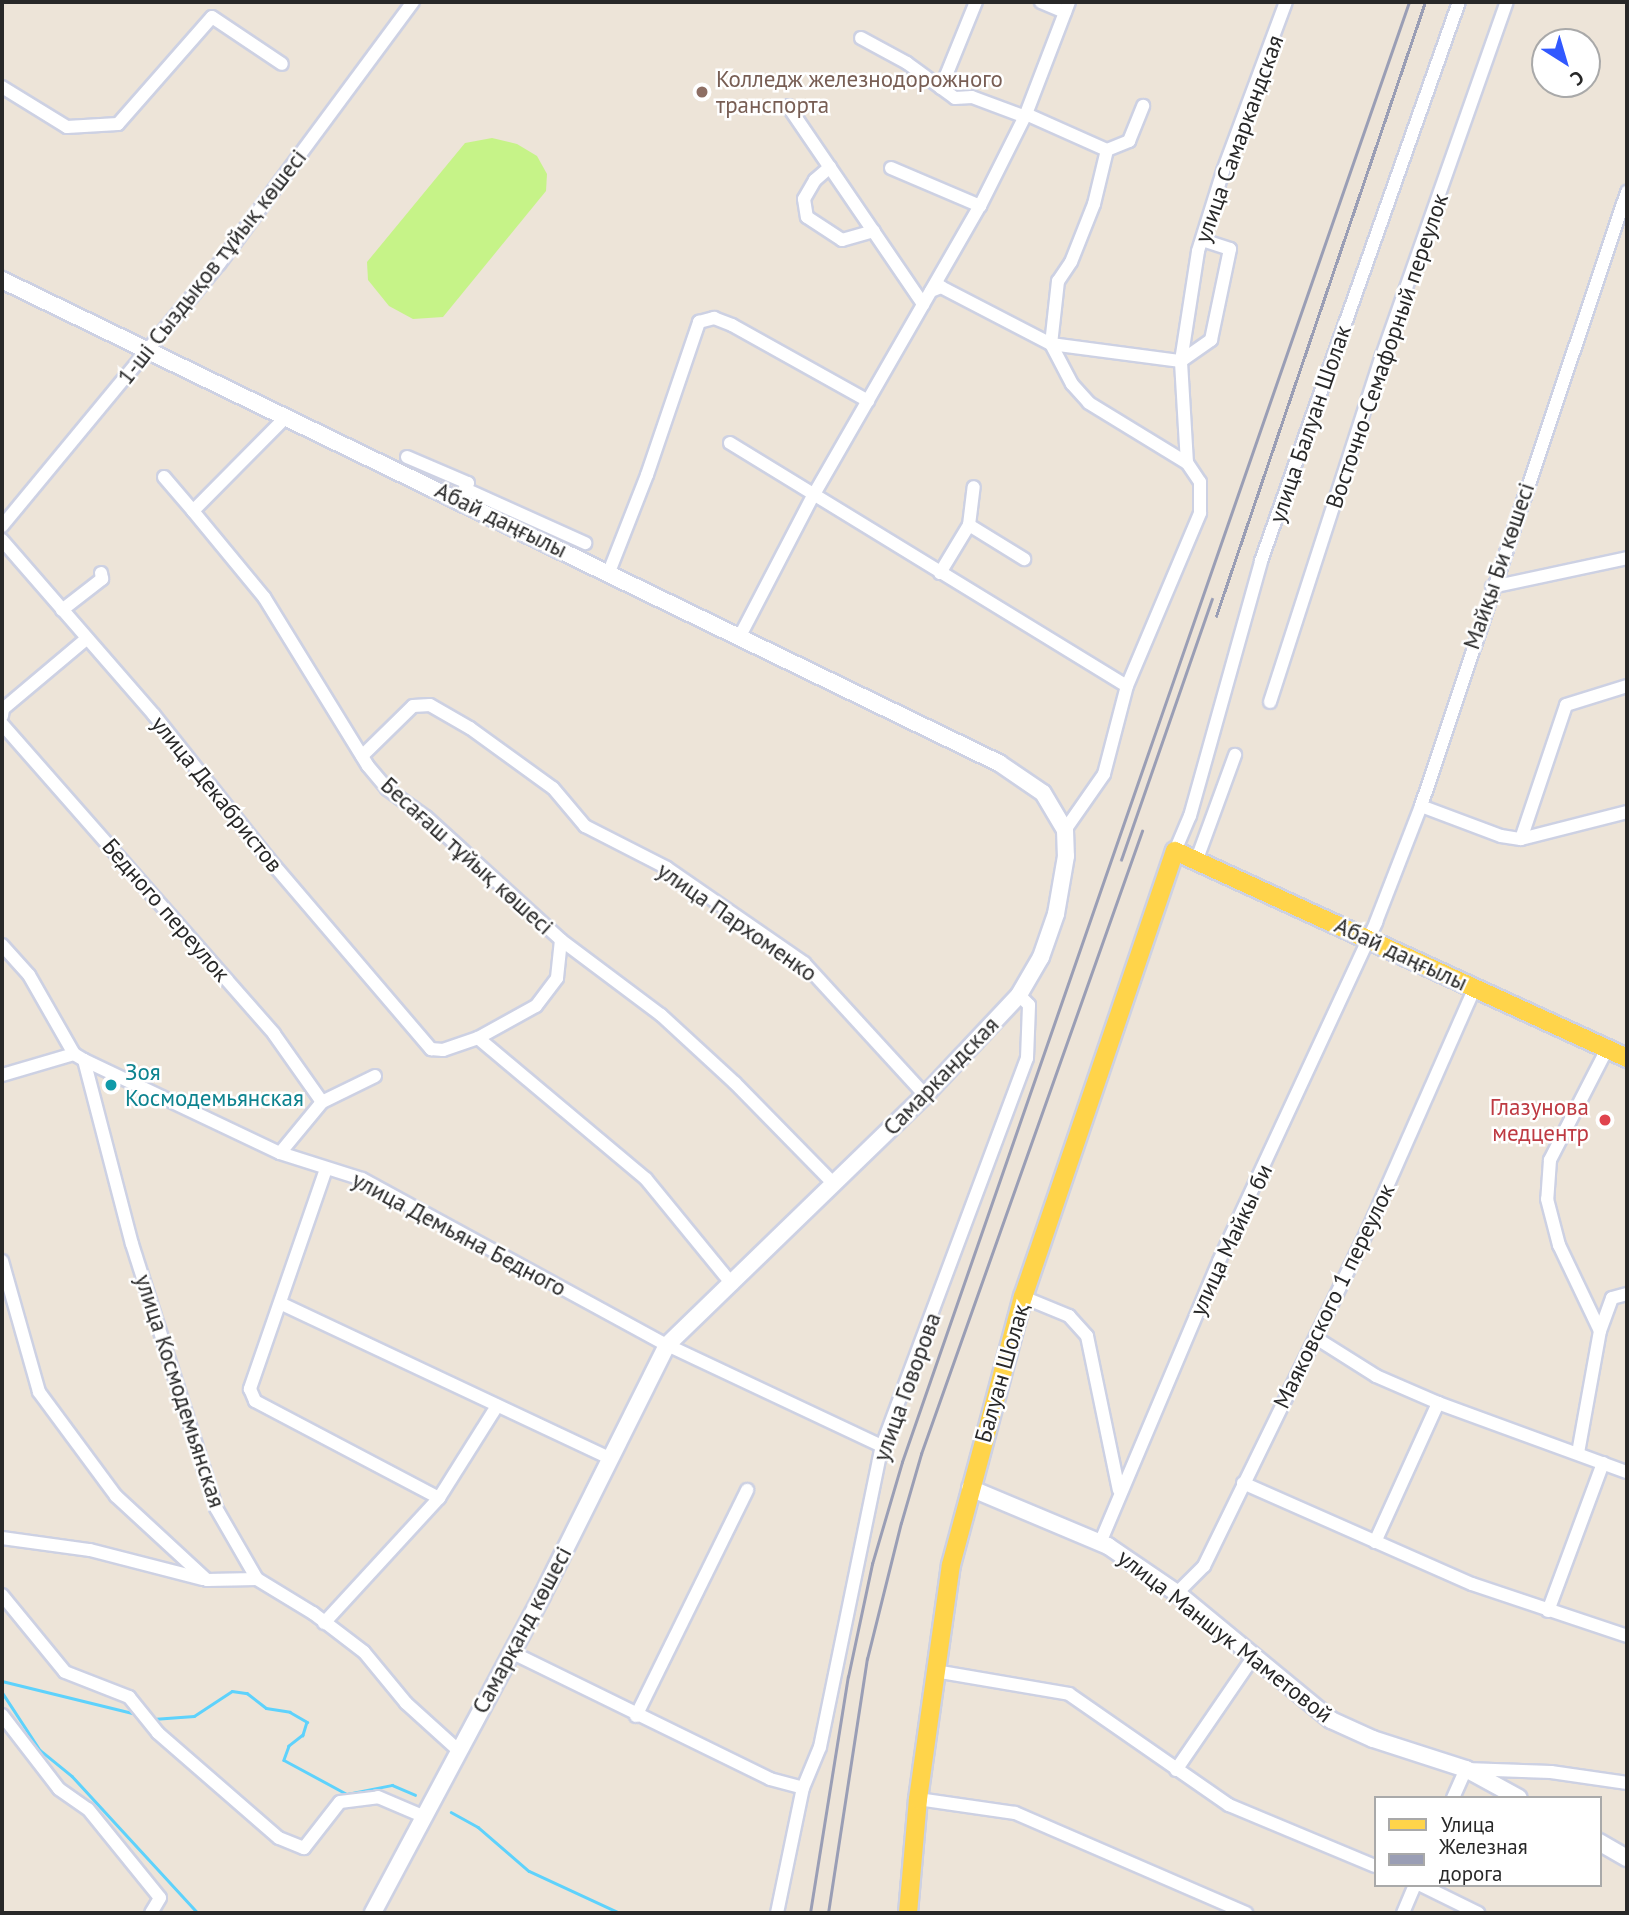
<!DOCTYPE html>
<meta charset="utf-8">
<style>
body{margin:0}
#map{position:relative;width:1629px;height:1915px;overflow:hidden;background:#ede4d8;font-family:"PT Sans",sans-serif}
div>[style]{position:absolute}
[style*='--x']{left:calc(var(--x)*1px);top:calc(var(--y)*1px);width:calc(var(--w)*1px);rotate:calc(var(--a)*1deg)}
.pitch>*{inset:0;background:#c6f388}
.stream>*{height:2.5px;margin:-1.25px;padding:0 1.25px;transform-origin:1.25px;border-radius:1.25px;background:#5ed2fc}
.roads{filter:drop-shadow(2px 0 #cdd1e3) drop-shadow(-2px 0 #cdd1e3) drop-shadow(0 2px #cdd1e3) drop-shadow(0 -2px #cdd1e3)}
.street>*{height:12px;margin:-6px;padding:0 6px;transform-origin:6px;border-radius:6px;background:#fff}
.secondary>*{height:16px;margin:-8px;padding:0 8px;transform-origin:8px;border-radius:8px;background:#fff}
.primary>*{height:18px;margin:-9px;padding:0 9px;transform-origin:9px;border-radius:9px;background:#ffd44a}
.rail>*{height:2.5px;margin:-1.25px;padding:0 1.25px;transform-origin:1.25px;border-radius:1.25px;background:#9a9eb5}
.dots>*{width:19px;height:19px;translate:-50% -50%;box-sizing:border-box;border:4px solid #fff;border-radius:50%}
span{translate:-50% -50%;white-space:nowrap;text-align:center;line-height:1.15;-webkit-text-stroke:5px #fff;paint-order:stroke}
.education-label{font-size:23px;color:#785e54}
.left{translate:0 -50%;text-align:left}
.street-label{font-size:23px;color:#282828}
.culture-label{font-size:23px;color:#0d838f}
.health-label{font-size:23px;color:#be3a42}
.right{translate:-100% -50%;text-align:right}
.frame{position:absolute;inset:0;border:4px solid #282828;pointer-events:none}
.legend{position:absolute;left:1374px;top:1796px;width:228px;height:91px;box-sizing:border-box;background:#fff;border:2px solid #a9a9a9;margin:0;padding:9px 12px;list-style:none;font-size:21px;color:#282828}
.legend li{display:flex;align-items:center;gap:14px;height:35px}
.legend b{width:35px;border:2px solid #a9a9a9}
.north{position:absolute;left:1531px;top:28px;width:70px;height:70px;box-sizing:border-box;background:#fff;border:2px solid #a9a9a9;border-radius:50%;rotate:143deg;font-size:19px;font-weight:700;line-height:28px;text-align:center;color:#282828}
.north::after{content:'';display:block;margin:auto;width:24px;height:32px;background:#3259ff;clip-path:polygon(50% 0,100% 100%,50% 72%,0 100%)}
</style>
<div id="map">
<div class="pitch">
<i style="clip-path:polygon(492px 138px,517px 144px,537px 156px,547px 174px,546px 191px,443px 317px,413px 319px,389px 306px,368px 280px,367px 262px,465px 143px)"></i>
</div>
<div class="stream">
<i style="--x:2;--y:1681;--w:138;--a:13.8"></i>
<i style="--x:2;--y:1692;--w:69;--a:56.8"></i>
<i style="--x:40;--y:1750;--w:41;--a:39.1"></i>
<i style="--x:72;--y:1776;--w:186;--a:47.4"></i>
<i style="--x:153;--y:1719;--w:41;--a:-4.2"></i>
<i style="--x:194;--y:1716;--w:45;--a:-33.3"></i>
<i style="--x:232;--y:1691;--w:15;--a:8"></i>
<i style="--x:247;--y:1693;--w:24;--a:38"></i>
<i style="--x:266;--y:1708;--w:24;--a:9"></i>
<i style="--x:290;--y:1712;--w:20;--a:30"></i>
<i style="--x:307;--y:1722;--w:14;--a:107"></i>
<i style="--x:303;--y:1735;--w:18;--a:142"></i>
<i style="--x:289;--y:1746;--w:15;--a:110"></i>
<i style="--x:284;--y:1760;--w:72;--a:28.4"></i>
<i style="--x:347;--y:1794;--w:46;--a:-11.3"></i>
<i style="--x:392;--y:1785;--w:25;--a:23"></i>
<i style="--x:451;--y:1812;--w:31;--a:29"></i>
<i style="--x:478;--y:1827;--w:67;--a:40.8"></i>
<i style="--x:529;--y:1871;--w:100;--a:24.8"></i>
</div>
<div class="roads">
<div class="street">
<i style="--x:1041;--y:2;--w:26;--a:23"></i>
<i style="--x:861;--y:38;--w:52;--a:28.5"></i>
<i style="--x:907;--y:63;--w:59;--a:36.1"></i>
<i style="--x:955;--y:98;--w:17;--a:-3"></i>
<i style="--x:972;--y:97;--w:54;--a:20.4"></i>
<i style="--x:2;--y:87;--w:76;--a:31.6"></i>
<i style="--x:67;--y:127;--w:51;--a:-3.4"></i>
<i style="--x:118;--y:124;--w:142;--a:-48.7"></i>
<i style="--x:212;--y:17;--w:84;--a:33.9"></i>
<i style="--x:941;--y:88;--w:93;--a:-67.9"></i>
<i style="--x:788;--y:106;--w:240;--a:55.7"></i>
<i style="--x:1026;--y:114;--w:89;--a:24"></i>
<i style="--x:1107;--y:150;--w:24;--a:-22"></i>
<i style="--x:1129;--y:141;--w:38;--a:-68"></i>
<i style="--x:1107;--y:150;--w:56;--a:103.5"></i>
<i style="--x:1094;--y:204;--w:62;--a:111.6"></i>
<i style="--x:1071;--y:262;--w:23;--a:124"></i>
<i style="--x:1058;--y:281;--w:63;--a:96.3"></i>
<i style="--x:1051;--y:344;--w:45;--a:62.3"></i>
<i style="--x:1072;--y:384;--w:25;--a:48"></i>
<i style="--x:1089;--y:403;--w:115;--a:31.5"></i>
<i style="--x:830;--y:167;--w:20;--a:139"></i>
<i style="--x:815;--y:180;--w:22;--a:120"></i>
<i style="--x:804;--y:199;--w:18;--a:81"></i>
<i style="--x:807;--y:217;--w:42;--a:33.3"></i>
<i style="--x:842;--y:240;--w:33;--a:-16"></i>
<i style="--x:891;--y:168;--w:97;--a:23.1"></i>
<i style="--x:931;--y:291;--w:11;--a:-22"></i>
<i style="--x:941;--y:287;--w:124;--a:27.4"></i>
<i style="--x:1051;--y:344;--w:131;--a:7.5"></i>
<i style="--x:1181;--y:361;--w:37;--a:-35"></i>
<i style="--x:1211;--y:340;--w:93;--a:-78.2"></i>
<i style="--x:1230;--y:249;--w:29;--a:-162"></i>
<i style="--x:286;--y:417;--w:132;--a:134.7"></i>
<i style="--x:193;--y:511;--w:112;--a:50.5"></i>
<i style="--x:264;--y:597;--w:198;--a:58.4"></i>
<i style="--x:368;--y:766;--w:30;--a:50"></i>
<i style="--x:387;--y:789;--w:48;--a:35.7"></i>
<i style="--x:426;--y:817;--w:183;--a:42.3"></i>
<i style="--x:561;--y:940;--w:125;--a:36.9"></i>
<i style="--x:661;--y:1015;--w:100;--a:42.6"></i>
<i style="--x:735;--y:1083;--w:140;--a:45.6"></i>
<i style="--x:730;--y:443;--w:465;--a:31.5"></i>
<i style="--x:407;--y:457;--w:66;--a:23.1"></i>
<i style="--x:468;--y:483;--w:7;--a:117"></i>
<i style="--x:164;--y:477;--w:45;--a:49.5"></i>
<i style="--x:459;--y:500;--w:13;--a:-61"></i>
<i style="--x:465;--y:489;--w:132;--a:24.2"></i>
<i style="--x:969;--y:525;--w:65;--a:31.7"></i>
<i style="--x:2;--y:526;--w:340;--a:-50.4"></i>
<i style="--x:219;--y:264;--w:326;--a:-53.5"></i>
<i style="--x:2;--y:540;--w:232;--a:49"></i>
<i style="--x:154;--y:715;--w:181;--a:51.5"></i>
<i style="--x:267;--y:857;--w:253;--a:49.5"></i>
<i style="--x:431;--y:1049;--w:12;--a:5"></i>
<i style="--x:443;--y:1050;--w:37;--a:-19"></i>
<i style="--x:478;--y:1038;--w:66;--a:-28.9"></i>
<i style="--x:536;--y:1006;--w:35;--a:-53"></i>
<i style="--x:557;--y:978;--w:38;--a:-84"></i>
<i style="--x:609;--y:572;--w:104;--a:-68.6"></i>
<i style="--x:647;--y:475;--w:162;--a:-71.2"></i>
<i style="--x:699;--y:322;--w:16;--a:-15"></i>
<i style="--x:714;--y:318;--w:19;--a:21"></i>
<i style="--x:732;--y:325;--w:156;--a:29.2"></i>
<i style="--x:940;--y:573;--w:56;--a:-58.9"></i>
<i style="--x:969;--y:525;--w:38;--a:-83"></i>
<i style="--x:1492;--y:587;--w:138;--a:-12.1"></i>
<i style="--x:62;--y:610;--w:51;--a:-37.8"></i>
<i style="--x:102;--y:579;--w:6;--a:-99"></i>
<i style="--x:740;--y:636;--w:158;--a:-62.5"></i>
<i style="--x:813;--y:496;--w:335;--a:-60.1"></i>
<i style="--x:980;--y:206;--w:103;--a:-63.4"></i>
<i style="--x:1026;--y:114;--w:120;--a:-69"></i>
<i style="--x:1270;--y:702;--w:364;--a:-72.1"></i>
<i style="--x:1382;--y:356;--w:375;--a:-70.6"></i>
<i style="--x:2;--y:716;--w:7;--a:-82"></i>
<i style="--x:3;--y:709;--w:109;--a:-40.1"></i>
<i style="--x:2;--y:724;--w:412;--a:48.7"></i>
<i style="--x:274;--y:1034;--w:83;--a:54.8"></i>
<i style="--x:362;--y:756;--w:71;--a:-44.4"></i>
<i style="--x:413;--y:706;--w:17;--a:-3"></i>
<i style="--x:430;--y:705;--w:46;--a:29.9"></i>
<i style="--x:470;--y:728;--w:102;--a:35.9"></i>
<i style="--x:553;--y:788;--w:50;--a:49.9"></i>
<i style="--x:585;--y:826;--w:92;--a:27.1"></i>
<i style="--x:667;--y:868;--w:167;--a:34.7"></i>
<i style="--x:804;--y:963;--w:179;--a:47.5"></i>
<i style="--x:1421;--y:806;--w:85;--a:20.6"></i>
<i style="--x:1501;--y:836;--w:20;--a:9"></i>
<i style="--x:1521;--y:839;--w:109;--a:-14.3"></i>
<i style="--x:1065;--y:830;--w:68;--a:-55.1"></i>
<i style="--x:1104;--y:774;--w:91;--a:-75.4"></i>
<i style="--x:1127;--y:686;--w:188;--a:-67.1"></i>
<i style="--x:1200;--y:513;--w:31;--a:-90"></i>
<i style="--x:1200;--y:482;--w:23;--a:-124"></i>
<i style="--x:1187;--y:463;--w:102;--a:-93.4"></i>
<i style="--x:1181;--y:361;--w:111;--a:-81.2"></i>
<i style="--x:1198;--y:251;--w:84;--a:-72.6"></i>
<i style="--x:1223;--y:171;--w:180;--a:-69.6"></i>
<i style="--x:1521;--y:839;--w:141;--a:-71.4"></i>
<i style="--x:1566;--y:705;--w:64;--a:-17.3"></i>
<i style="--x:1175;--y:851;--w:38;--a:-67"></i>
<i style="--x:1190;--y:816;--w:265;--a:-74.4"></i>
<i style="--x:1261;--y:561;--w:593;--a:-70.5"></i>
<i style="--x:1197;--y:859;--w:111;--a:-69.9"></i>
<i style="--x:2;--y:945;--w:40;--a:48"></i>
<i style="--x:29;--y:975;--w:91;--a:60.3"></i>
<i style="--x:74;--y:1054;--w:12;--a:31"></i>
<i style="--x:84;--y:1060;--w:217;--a:25.4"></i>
<i style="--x:280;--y:1153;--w:86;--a:17.6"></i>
<i style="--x:362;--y:1179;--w:347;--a:28.6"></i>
<i style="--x:667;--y:1345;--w:238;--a:25.2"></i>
<i style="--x:478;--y:1038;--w:219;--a:40"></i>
<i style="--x:646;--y:1179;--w:136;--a:50.7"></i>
<i style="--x:1607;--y:1049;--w:125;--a:117.2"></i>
<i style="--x:1550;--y:1160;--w:39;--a:94"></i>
<i style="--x:1547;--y:1199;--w:48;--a:75.4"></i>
<i style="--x:1559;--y:1245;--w:95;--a:64.5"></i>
<i style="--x:1600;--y:1331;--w:35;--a:-70"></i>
<i style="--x:1612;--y:1298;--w:16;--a:-15"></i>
<i style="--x:84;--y:1060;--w:190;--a:75.4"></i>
<i style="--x:132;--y:1244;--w:277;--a:72.3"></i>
<i style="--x:216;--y:1508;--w:82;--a:60"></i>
<i style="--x:257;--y:1579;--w:66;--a:31.3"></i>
<i style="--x:313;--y:1613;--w:64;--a:37.4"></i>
<i style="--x:364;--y:1652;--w:66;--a:50.5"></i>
<i style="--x:406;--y:1703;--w:70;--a:42.1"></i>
<i style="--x:2;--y:1075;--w:75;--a:-16.3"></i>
<i style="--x:280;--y:1153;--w:66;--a:-50.5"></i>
<i style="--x:322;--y:1102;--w:59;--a:-26.1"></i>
<i style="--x:326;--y:1169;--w:233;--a:109.1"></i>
<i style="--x:250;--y:1389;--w:13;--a:67"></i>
<i style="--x:255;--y:1401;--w:208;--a:27.8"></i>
<i style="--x:2;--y:1261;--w:136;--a:74.2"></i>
<i style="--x:39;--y:1392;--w:129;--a:53.5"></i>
<i style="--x:116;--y:1496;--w:124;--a:42.7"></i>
<i style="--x:207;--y:1580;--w:50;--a:-1.1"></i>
<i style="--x:1023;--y:1297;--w:50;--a:22.4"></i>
<i style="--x:1069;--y:1316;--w:27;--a:48"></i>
<i style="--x:1087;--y:1336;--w:157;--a:78.3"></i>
<i style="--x:282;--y:1304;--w:362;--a:25.2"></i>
<i style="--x:1316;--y:1338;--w:71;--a:32.3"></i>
<i style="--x:1376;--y:1376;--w:68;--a:23.5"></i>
<i style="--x:1438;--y:1403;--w:201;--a:20.1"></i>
<i style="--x:1578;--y:1453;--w:124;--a:-79.8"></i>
<i style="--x:1243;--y:1483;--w:250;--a:23.8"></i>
<i style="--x:1472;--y:1584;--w:163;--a:18.5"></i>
<i style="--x:2;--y:1538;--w:89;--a:7.8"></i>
<i style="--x:90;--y:1550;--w:117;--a:14.4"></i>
<i style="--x:1375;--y:1542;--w:153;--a:-65.6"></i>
<i style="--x:1100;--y:1543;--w:306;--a:-67.1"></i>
<i style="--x:1219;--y:1261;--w:374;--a:-65.1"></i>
<i style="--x:1376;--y:922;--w:124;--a:-68.8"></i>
<i style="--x:1421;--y:806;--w:648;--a:-71.45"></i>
<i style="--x:1177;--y:1593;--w:38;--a:-45"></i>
<i style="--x:1204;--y:1566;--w:372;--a:-64"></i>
<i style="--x:1367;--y:1232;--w:266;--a:-66.2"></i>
<i style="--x:2;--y:1595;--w:99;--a:50.7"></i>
<i style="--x:65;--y:1672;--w:69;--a:21.3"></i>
<i style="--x:129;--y:1697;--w:46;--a:51.1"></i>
<i style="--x:158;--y:1733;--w:160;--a:41"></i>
<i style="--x:279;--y:1838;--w:27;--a:22"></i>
<i style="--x:304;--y:1848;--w:58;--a:-52"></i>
<i style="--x:340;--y:1802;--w:38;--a:-7"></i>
<i style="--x:378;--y:1797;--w:51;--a:23.1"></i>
<i style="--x:1548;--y:1611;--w:158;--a:-69.6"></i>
<i style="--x:324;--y:1623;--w:170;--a:-47.4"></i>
<i style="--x:439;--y:1498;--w:109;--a:-57.8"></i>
<i style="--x:511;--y:1652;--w:288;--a:26.1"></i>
<i style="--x:770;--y:1779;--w:34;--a:15"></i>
<i style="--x:935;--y:1671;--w:136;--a:9.7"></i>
<i style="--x:1069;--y:1694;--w:195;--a:34.8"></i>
<i style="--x:1229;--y:1805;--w:158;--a:22.7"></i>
<i style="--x:2;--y:1715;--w:93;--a:52.4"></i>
<i style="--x:59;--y:1789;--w:35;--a:35"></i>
<i style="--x:88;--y:1809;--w:114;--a:51"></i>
<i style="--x:160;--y:1898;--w:17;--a:121"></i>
<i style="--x:636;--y:1716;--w:252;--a:-63.8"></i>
<i style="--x:1176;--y:1770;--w:138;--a:-55.6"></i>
<i style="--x:1453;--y:1798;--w:32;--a:-66"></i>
<i style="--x:1466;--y:1769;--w:85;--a:2"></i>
<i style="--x:1551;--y:1772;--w:77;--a:8.2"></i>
<i style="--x:918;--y:1799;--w:98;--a:8.2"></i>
<i style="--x:1015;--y:1813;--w:252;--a:23.4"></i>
<i style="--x:1421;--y:1885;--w:64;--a:26.2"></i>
<i style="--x:777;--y:1913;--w:128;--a:-78.3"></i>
<i style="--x:803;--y:1788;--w:44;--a:-67.5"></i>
<i style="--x:820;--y:1747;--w:307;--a:-78.4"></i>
<i style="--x:882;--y:1446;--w:414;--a:-69.5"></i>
<i style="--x:1027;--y:1058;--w:53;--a:-87.8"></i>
<i style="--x:1029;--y:1005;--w:14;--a:-135"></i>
<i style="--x:1403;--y:1913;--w:30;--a:-67"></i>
</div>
<div class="secondary">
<i style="--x:2;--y:280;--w:1108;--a:25.85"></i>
<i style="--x:999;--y:763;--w:53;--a:34.3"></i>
<i style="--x:1043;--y:793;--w:43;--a:59.3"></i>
<i style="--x:1065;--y:830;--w:26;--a:88"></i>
<i style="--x:1066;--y:856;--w:59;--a:99.8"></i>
<i style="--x:1056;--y:914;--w:46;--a:109.2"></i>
<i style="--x:1041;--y:957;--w:44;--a:120.1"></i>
<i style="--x:1019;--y:995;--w:137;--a:133.2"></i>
<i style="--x:925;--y:1095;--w:359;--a:135.9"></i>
<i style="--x:667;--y:1345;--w:280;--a:116.5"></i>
<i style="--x:542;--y:1596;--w:359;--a:118.1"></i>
<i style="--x:970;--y:1488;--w:150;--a:22.8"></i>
<i style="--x:1108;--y:1546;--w:83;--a:34.3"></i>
<i style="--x:1177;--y:1593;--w:200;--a:39.5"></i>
<i style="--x:1331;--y:1720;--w:46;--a:24.3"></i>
<i style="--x:1373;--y:1739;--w:98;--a:17.9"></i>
<i style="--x:1466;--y:1769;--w:60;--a:28.7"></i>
<i style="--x:1599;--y:1842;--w:32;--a:30"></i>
</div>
<div class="primary">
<i style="--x:908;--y:1913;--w:114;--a:-85"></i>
<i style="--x:918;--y:1799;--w:236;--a:-82"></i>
<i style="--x:951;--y:1565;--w:278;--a:-75"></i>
<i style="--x:1023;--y:1297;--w:471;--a:-71.2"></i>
<i style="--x:1175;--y:851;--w:497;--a:24.6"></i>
</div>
</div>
<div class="rail">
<i style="--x:1216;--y:616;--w:649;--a:-71.2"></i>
<i style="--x:1121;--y:860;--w:276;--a:-70.8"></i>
<i style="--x:810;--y:1913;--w:239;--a:-80.9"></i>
<i style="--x:848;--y:1677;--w:116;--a:-78"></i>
<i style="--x:872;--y:1564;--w:106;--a:-73.6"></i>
<i style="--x:902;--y:1462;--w:1546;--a:-70.85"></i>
<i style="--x:828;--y:1913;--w:257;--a:-81.3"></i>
<i style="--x:867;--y:1659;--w:140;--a:-76"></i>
<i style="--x:901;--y:1523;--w:72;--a:-73.8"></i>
<i style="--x:921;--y:1454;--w:661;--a:-70.47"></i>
</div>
<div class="dots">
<i style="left:702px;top:92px;background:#8d6e63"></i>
<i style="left:111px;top:1085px;background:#0f9aa8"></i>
<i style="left:1605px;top:1120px;background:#e0444e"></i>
</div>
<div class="education-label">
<span class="left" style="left:716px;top:92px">Колледж железнодорожного<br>транспорта</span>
</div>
<div class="street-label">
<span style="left:1239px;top:139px;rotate:-70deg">улица Самаркандская</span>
<span style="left:212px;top:267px;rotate:-52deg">1-ші Сыздықов тұйық көшесі</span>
<span style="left:1387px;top:351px;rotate:-71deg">Восточно-Семафорный переулок</span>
<span style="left:1310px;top:424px;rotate:-71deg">улица Балуан Шолак</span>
<span style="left:501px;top:520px;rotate:26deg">Абай даңғылы</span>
<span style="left:1499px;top:566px;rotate:-71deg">Майқы Би көшесі</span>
<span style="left:217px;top:794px;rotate:51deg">улица Декабристов</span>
<span style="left:467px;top:856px;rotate:42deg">Бесағаш тұйық көшесі</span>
<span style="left:166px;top:910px;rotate:49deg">Бедного переулок</span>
<span style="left:737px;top:922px;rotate:35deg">улица Пархоменко</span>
<span style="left:1401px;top:954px;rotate:25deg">Абай даңғылы</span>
<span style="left:941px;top:1076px;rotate:-46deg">Самаркандская</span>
<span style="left:459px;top:1234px;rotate:28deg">улица Демьяна Бедного</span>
<span style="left:1231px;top:1240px;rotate:-65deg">улица Майкы би</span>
<span style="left:1334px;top:1296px;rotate:-64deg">Маяковского 1 переулок</span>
<span style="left:1002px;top:1373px;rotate:-74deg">Балуан Шолақ</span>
<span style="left:907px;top:1387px;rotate:-70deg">улица Говорова</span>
<span style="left:180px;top:1391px;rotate:72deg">улица Космодемьянская</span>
<span style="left:522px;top:1630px;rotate:-62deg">Самарқанд көшесі</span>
<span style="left:1225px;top:1636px;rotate:38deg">улица Маншук Маметовой</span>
</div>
<div class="culture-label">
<span class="left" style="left:125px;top:1085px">Зоя<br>Космодемьянская</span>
</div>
<div class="health-label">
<span class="right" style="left:1589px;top:1120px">Глазунова<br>медцентр</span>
</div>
<div class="frame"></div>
<ul class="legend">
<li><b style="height:9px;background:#ffd44a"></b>Улица</li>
<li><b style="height:9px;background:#9a9eb5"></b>Железная дорога</li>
</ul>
<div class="north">С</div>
</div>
